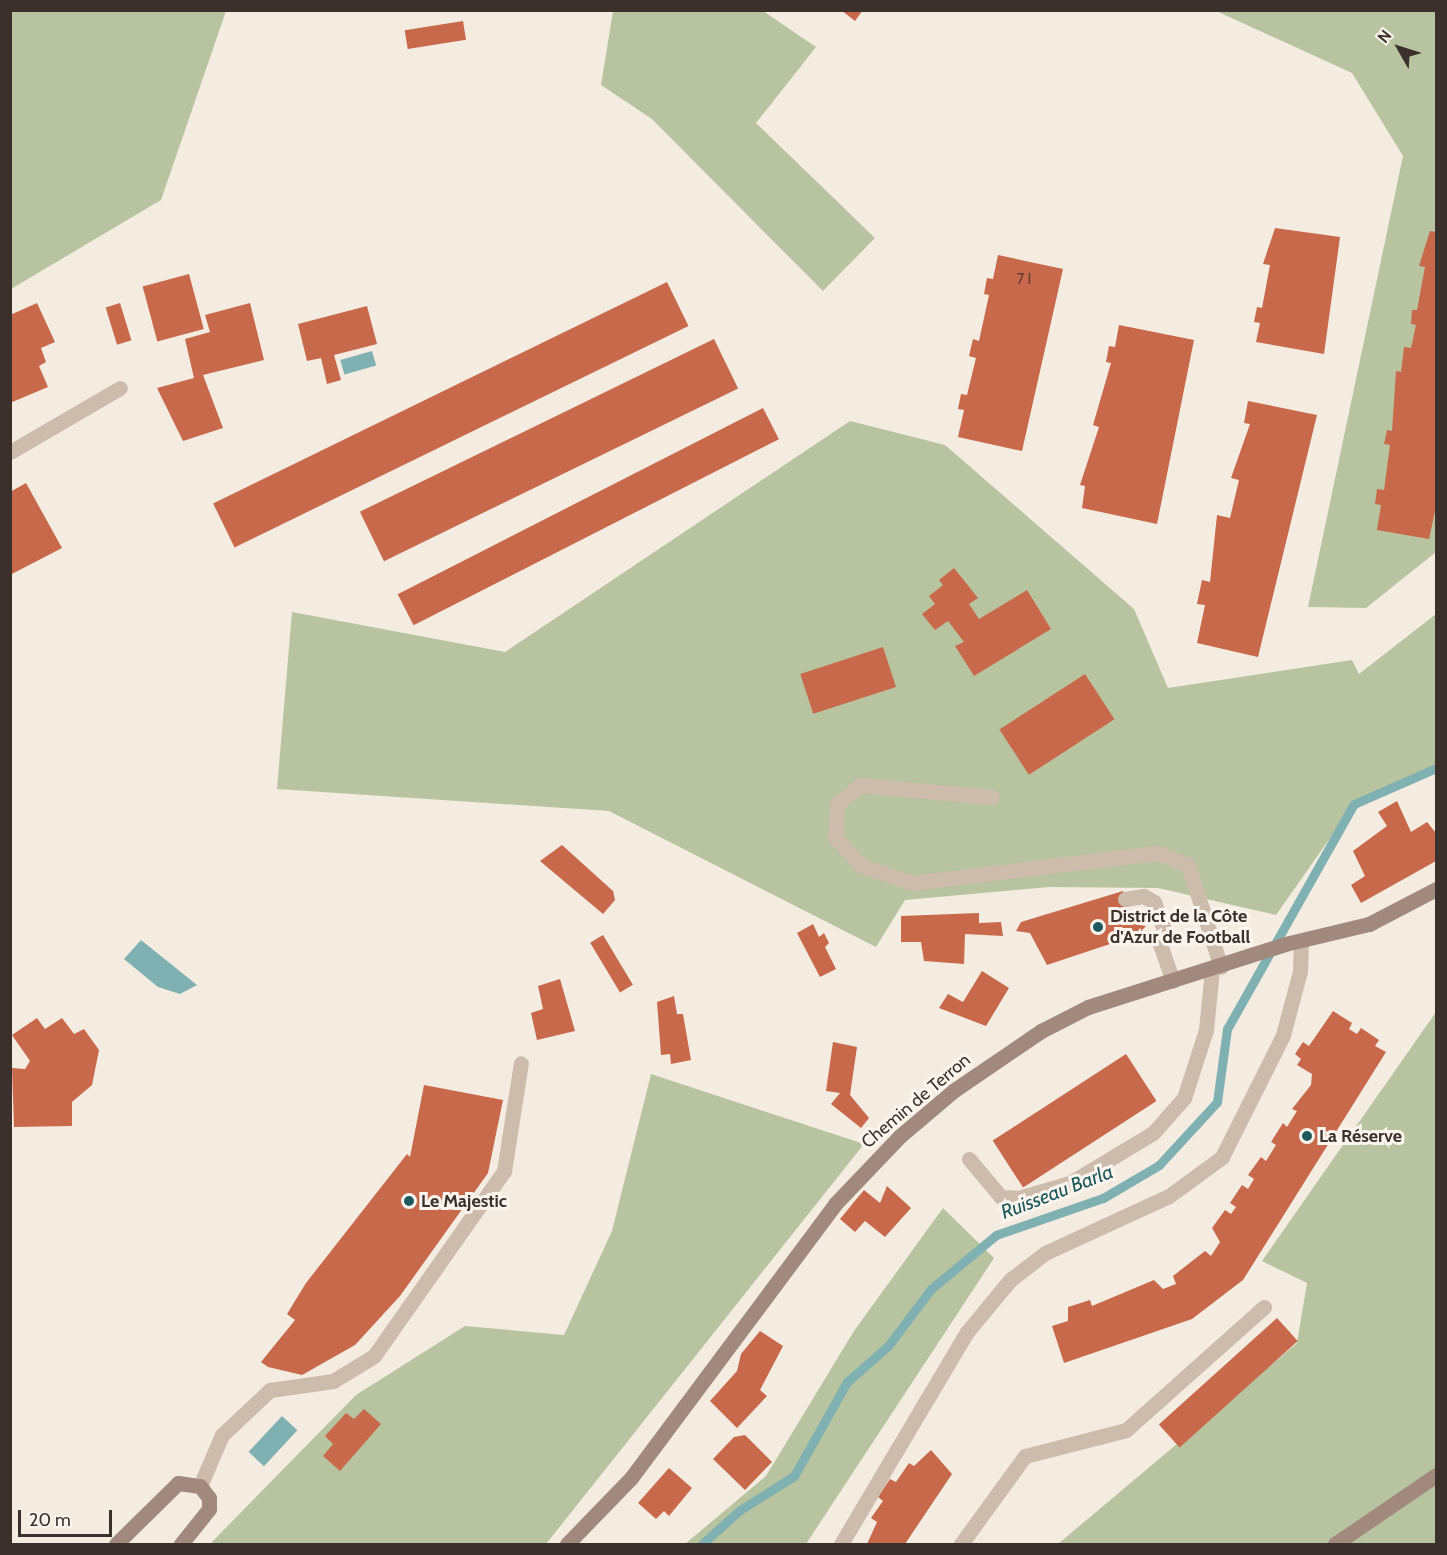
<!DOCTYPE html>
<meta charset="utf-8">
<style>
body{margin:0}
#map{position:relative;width:1447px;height:1555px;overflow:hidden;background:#f4ebe1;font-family:Cabin,sans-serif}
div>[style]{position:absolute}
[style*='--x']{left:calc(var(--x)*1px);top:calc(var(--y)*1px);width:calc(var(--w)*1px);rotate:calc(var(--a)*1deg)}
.green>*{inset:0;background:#b8c4a0}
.water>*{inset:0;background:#7fb0b2;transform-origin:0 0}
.stream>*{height:9px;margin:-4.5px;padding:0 4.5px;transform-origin:4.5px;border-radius:4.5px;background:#7fb0b2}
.building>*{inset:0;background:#c8694b;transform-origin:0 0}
.lane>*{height:15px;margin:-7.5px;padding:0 7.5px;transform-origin:7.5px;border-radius:7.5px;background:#cdbbac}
.secondary>*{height:15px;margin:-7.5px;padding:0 7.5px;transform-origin:7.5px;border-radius:7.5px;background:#a18a7d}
.dots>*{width:16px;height:16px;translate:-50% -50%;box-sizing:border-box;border:3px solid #fbf5ee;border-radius:50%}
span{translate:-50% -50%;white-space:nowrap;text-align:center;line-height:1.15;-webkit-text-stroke:6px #fbf5ee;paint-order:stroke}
.number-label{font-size:15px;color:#5e3e33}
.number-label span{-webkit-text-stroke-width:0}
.poi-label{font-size:18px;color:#3b302b;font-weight:700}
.left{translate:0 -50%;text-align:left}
.street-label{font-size:18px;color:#3b302b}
.water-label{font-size:20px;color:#1f5a5e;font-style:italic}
.frame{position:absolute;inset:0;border:12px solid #3b302b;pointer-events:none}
.north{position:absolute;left:1369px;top:18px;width:60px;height:60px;-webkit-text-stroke:4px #fbf5ee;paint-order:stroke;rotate:309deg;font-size:16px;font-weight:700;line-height:24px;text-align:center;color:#3b302b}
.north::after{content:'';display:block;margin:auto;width:21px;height:27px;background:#3b302b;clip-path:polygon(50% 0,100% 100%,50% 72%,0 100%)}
.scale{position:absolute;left:18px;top:1510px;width:94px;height:27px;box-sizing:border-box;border:3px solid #3b302b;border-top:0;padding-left:8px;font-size:18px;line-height:21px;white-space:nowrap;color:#3b302b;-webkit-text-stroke:4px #fbf5ee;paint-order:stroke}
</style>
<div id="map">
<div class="green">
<i style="clip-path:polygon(10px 11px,226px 11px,161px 200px,11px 289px)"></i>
<i style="clip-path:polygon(613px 11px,763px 11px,816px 47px,756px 123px,875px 238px,823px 291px,652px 119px,601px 85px)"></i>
<i style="clip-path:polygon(1216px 11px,1436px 11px,1436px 552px,1366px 608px,1308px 607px,1403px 156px,1352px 73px)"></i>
<i style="clip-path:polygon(850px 421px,945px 445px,1134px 609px,1168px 688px,1352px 660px,1359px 674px,1436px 614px,1436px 768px,1354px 804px,1276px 915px,1158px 888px,1049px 887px,905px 900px,876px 947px,609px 811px,277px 789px,292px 612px,505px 652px)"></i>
<i style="clip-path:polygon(1436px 1012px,1436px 1544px,1058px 1544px,1297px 1343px,1307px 1283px,1262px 1261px)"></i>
<i style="clip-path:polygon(651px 1074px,864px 1144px,546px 1544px,210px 1544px,356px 1395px,465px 1326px,564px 1335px,612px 1231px)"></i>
<i style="clip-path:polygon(943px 1208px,994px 1258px,806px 1544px,685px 1544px,766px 1476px,854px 1331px)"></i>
</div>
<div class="water">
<i style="left:372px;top:351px;width:15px;height:33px;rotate:74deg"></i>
<i style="clip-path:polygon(141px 940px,197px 985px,180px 994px,158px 987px,124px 959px)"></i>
<i style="left:282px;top:1416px;width:21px;height:49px;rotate:43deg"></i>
</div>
<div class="stream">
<i style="--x:702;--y:1544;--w:51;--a:-41.8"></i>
<i style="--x:740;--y:1510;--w:64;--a:-32.2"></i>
<i style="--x:794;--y:1476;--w:108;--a:-60.6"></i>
<i style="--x:847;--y:1382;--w:55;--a:-41.3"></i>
<i style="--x:888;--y:1346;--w:71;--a:-53"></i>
<i style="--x:931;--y:1289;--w:85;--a:-39.7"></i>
<i style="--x:996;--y:1235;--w:113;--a:-19.1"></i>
<i style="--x:1103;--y:1198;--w:65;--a:-30.5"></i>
<i style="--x:1159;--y:1165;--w:86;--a:-47.4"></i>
<i style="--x:1217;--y:1102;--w:74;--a:-82.2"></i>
<i style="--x:1227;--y:1029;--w:258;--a:-60.6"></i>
<i style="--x:1354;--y:804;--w:90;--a:-23.7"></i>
</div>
<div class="building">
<i style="clip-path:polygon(841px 10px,863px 10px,855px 21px)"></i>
<i style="left:463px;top:21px;width:19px;height:59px;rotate:81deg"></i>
<i style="clip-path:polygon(1275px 228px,1340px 237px,1324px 354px,1256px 342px,1260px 323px,1254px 322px,1257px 307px,1262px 308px,1270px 265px,1263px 264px)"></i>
<i style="clip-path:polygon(1430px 231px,1436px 232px,1436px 507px,1429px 539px,1377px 530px,1381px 505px,1375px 504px,1377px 489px,1384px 490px,1390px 445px,1384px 444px,1387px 430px,1392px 431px,1396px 371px,1401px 372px,1404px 347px,1411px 348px,1416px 325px,1411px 324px,1412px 310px,1417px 310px,1425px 267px,1419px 266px)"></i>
<i style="clip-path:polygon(998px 255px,1063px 269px,1022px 451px,958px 437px,964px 410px,958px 409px,961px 394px,967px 395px,976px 358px,969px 356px,973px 339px,979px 341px,989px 295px,984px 294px,987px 278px,993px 279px)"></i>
<i style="left:189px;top:274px;width:57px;height:48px;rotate:75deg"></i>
<i style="left:667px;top:282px;width:49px;height:505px;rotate:64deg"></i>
<i style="clip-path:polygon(37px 303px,55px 342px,41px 348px,46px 362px,39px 366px,48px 387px,10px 403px,10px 315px)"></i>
<i style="left:120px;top:303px;width:39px;height:15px;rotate:73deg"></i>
<i style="clip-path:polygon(250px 303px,264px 360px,203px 375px,223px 428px,183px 441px,157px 388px,194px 378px,185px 339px,210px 332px,205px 315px)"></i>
<i style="clip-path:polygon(367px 306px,377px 344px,334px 355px,341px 380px,327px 384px,321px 358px,307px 361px,298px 324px)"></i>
<i style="clip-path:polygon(1119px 325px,1194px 340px,1157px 524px,1082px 508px,1085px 486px,1080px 485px,1099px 427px,1093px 425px,1111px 363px,1106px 362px,1109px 346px,1115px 347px)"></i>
<i style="left:714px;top:339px;width:55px;height:394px;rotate:64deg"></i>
<i style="clip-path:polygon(1248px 401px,1317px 415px,1258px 657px,1197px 643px,1205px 605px,1197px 604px,1202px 580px,1210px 582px,1217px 515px,1230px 518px,1239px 480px,1231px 478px,1250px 424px,1244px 423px)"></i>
<i style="left:763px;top:408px;width:35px;height:410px;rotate:63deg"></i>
<i style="clip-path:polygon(26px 483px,62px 548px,10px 575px,10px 492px)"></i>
<i style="clip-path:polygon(954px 568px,978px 598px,969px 604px,979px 619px,1027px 590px,1051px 629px,974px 676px,955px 646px,964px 642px,948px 621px,935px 630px,922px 614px,935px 604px,929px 596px,943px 585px,939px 580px)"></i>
<i style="left:883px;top:647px;width:42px;height:87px;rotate:72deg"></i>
<i style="left:1085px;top:674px;width:54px;height:102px;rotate:57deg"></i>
<i style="clip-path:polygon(1397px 801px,1411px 832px,1427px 822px,1436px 833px,1436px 861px,1361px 903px,1351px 885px,1365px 876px,1353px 851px,1387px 826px,1378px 812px)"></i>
<i style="clip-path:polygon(562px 845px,613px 891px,615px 900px,603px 914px,540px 861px)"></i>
<i style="clip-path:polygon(1123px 891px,1134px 924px,1146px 926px,1137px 935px,1047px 965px,1030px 933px,1016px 931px,1021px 922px)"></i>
<i style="clip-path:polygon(979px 913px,979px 923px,1001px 922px,1003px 936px,965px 934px,964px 964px,924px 961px,921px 942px,901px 942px,901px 916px)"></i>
<i style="clip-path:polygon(813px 924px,819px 937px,824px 933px,829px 943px,825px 947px,836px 969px,820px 977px,797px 933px)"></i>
<i style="left:603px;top:935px;width:58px;height:15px;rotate:59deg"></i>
<i style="clip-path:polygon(982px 971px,1009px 988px,986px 1026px,939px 1008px,948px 994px,963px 1002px)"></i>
<i style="clip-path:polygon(560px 979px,575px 1031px,537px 1040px,531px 1013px,543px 1009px,538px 986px)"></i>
<i style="clip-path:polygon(674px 996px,677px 1014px,683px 1014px,691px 1060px,671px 1064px,670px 1054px,661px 1055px,657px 1002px)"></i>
<i style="clip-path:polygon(1333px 1011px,1352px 1023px,1349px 1029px,1357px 1034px,1361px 1028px,1379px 1040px,1375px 1046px,1386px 1052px,1243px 1280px,1192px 1319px,1064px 1363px,1052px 1326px,1068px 1321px,1068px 1307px,1090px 1300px,1092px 1306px,1154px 1280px,1163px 1289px,1176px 1284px,1173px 1276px,1205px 1251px,1211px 1256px,1220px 1242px,1212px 1228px,1225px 1210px,1231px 1214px,1236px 1207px,1230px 1203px,1242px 1185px,1248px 1189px,1254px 1179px,1248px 1175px,1261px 1157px,1266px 1161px,1276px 1145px,1271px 1142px,1283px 1123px,1287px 1127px,1297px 1111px,1292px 1109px,1311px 1085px,1312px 1074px,1297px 1065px,1301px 1059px,1295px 1054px,1303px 1042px,1309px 1046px)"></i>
<i style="clip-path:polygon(37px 1018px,45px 1029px,62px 1018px,74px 1034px,84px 1029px,99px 1050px,92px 1085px,72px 1102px,72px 1126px,14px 1127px,12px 1068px,25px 1069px,30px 1061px,12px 1035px)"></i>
<i style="clip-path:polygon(833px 1042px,857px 1047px,850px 1095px,869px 1118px,861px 1128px,831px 1104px,840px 1093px,826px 1091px)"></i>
<i style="left:1126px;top:1054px;width:56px;height:159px;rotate:57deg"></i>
<i style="clip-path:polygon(424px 1085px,503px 1100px,488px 1173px,400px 1296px,355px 1345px,302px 1375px,268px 1367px,261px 1362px,295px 1320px,287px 1314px,306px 1283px,407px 1154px,410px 1157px)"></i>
<i style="clip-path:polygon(887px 1186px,911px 1208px,885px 1237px,865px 1221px,855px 1232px,840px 1219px,864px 1190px,880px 1203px)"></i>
<i style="left:1277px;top:1318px;width:31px;height:159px;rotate:48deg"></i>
<i style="clip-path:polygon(760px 1331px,783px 1346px,760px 1390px,767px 1396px,737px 1428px,710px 1401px,737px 1371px,741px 1354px)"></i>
<i style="clip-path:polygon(364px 1409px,381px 1424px,340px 1471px,323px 1456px,333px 1444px,325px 1436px,346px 1413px,354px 1419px)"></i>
<i style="clip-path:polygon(745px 1435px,772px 1462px,745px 1490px,713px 1459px,734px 1437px)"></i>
<i style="clip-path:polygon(931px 1450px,952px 1474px,905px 1544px,867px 1544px,877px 1522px,871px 1518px,883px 1501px,878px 1497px,890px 1479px,896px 1482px,909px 1463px,914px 1466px)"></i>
<i style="clip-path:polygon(669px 1468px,692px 1488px,669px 1516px,664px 1511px,656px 1519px,638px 1503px)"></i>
</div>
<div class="lane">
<i style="--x:10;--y:452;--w:127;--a:-30.2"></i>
<i style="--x:992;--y:797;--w:133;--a:-174.8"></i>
<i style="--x:860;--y:785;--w:30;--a:140"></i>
<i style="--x:837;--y:804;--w:33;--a:93"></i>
<i style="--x:835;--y:837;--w:38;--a:48"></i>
<i style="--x:860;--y:865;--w:55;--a:19.1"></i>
<i style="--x:912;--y:883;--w:248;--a:-7"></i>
<i style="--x:1158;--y:853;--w:32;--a:22"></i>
<i style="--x:1188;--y:865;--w:107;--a:72.1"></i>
<i style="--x:1125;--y:899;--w:19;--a:-9"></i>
<i style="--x:1144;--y:896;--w:12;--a:31"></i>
<i style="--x:1154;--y:902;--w:30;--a:70"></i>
<i style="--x:1164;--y:930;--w:15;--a:106"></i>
<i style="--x:1160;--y:944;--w:39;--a:71"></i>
<i style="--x:969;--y:1159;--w:50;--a:49.9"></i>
<i style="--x:1001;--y:1197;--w:17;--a:3"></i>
<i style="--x:1018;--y:1198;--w:54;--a:-16.1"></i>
<i style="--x:1070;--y:1183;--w:97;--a:-31.1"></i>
<i style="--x:1153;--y:1133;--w:47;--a:-48.5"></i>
<i style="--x:1184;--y:1098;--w:71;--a:-72.1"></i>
<i style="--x:1206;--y:1030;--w:61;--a:-84.4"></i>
<i style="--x:200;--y:1486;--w:56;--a:-66.7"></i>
<i style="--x:222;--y:1435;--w:66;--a:-43.2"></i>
<i style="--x:270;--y:1390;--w:64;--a:-8.1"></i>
<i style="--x:333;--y:1381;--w:48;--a:-31.4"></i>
<i style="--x:374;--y:1356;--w:226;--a:-54.9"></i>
<i style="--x:504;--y:1171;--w:109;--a:-81.1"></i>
<i style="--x:841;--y:1544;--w:247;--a:-59.3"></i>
<i style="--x:967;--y:1332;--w:67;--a:-50.4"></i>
<i style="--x:1010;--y:1280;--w:44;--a:-37.6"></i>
<i style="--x:1045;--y:1253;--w:136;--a:-24.7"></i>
<i style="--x:1169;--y:1196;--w:66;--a:-36.3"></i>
<i style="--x:1222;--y:1157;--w:136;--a:-63.4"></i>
<i style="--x:1283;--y:1035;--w:66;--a:-75.1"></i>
<i style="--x:1300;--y:971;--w:30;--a:-88"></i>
<i style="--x:961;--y:1544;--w:109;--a:-54"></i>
<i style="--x:1025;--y:1456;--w:104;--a:-14.4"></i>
<i style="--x:1126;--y:1430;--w:185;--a:-41.7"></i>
</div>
<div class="secondary">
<i style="--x:116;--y:1544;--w:87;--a:-44.5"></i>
<i style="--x:178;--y:1483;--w:22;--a:8"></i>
<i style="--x:200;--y:1486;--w:15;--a:53"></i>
<i style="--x:209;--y:1498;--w:11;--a:90"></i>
<i style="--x:209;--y:1509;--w:45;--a:128.7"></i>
<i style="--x:567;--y:1544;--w:92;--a:-45.9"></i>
<i style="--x:631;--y:1478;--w:342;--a:-53.3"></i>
<i style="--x:835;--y:1204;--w:94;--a:-46.3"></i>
<i style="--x:900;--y:1136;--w:70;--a:-40.3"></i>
<i style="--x:953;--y:1091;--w:107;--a:-34.3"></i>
<i style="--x:1041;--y:1031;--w:53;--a:-27.1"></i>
<i style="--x:1088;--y:1007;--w:207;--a:-17.7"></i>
<i style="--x:1285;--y:944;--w:86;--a:-13.4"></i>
<i style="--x:1369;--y:924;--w:76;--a:-27.6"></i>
<i style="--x:1335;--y:1544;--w:122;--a:-34.3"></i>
</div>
<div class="dots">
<i style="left:1098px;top:927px;background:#1f5a5e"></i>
<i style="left:1307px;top:1136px;background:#1f5a5e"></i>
<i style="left:409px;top:1201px;background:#1f5a5e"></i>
</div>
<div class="number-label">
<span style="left:1024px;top:280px">7 I</span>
</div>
<div class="poi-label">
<span class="left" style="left:1110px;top:927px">District de la Côte<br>d'Azur de Football</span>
<span class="left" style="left:1319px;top:1136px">La Réserve</span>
<span class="left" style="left:421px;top:1201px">Le Majestic</span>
</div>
<div class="street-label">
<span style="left:916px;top:1101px;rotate:-40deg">Chemin de Terron</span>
</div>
<div class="water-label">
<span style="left:1057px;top:1192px;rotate:-21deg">Ruisseau Barla</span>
</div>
<div class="frame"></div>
<div class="north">N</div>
<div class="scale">20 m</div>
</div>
